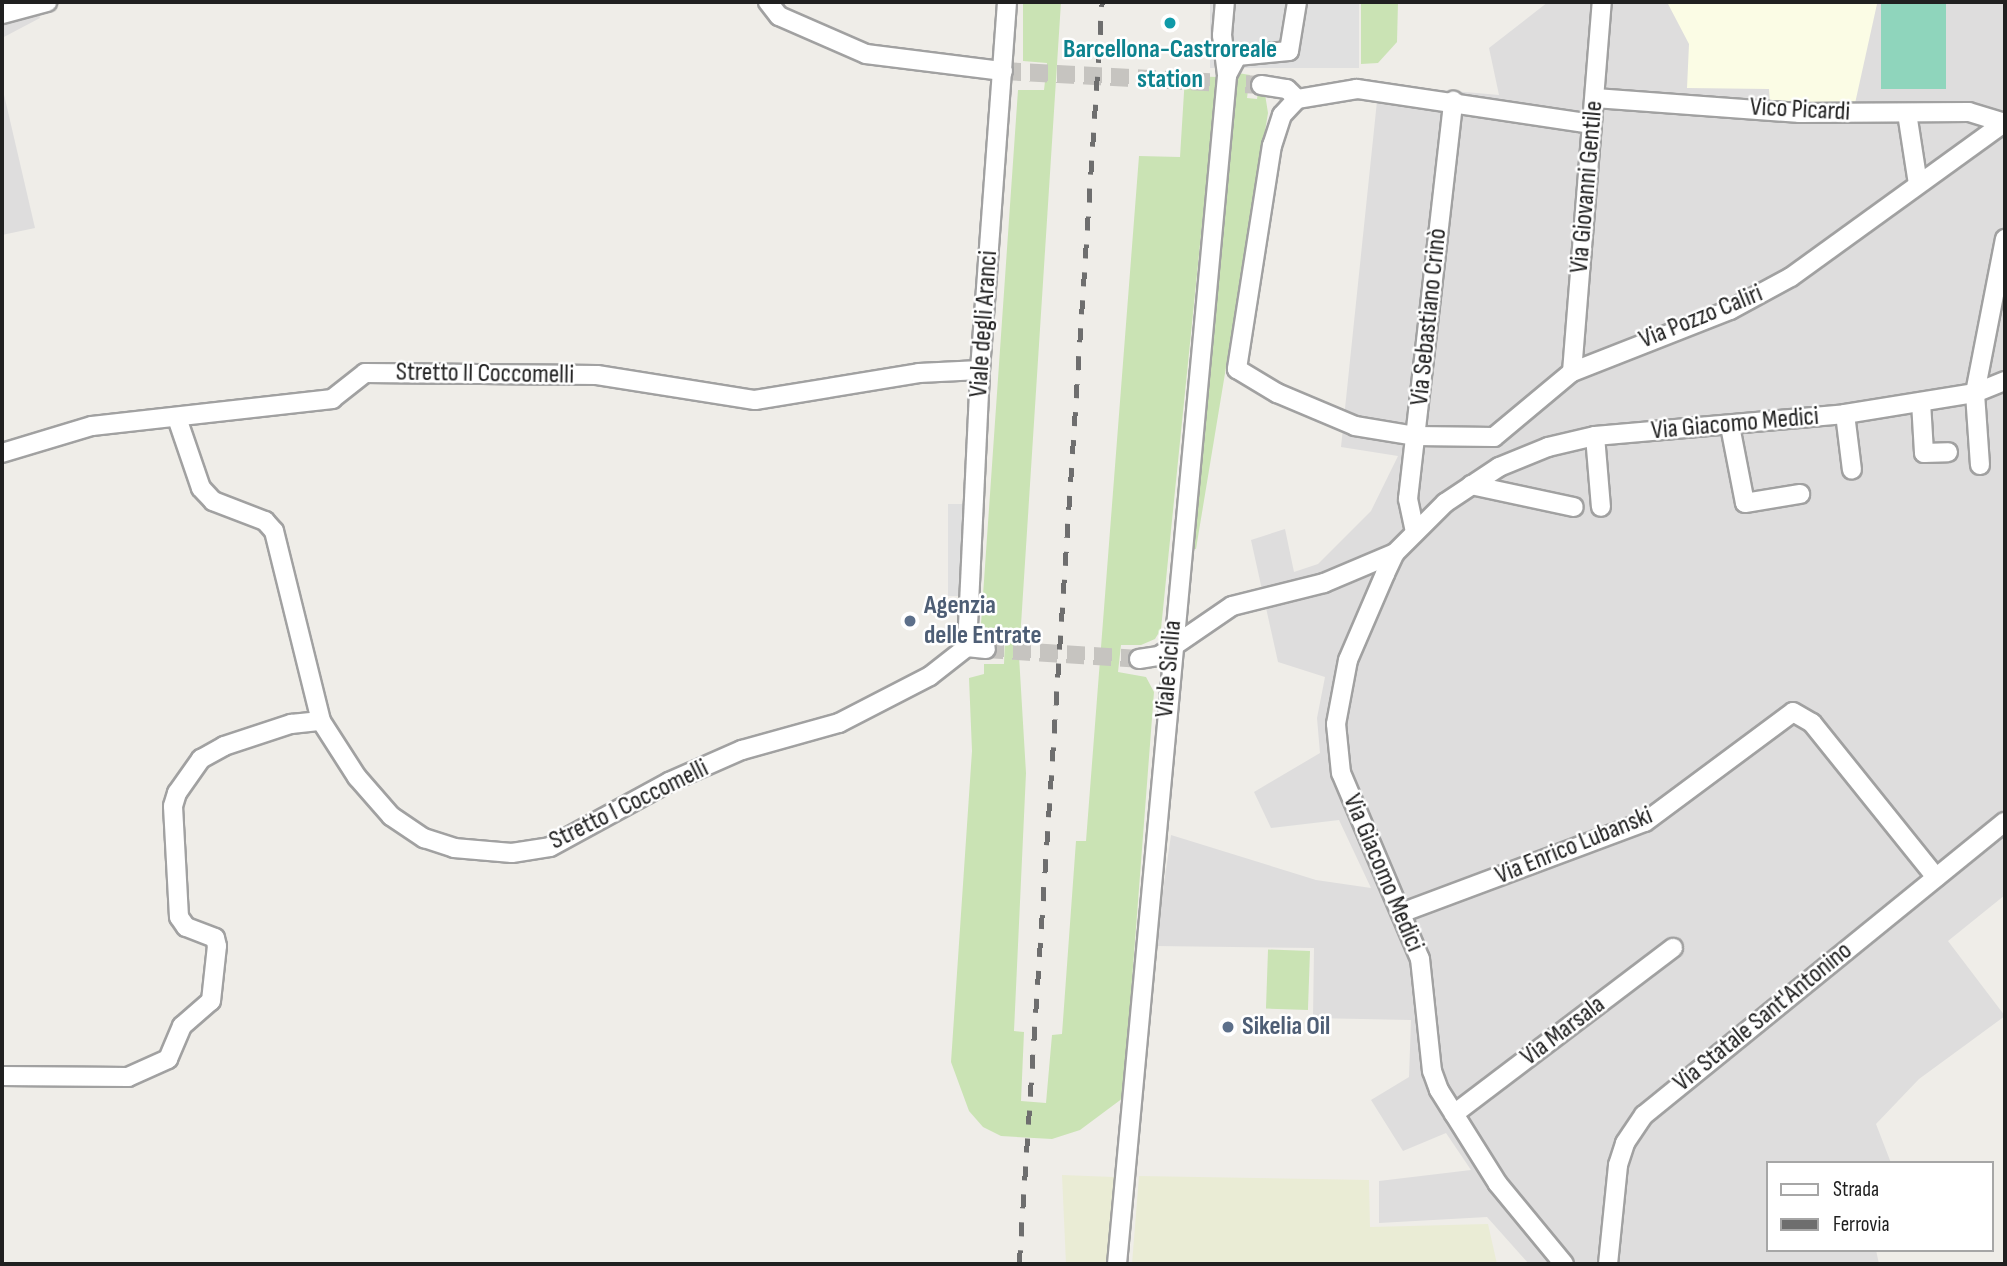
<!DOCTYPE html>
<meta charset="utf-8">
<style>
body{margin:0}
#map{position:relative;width:2007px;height:1266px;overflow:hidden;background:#efede8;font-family:"Sofia Sans Condensed",sans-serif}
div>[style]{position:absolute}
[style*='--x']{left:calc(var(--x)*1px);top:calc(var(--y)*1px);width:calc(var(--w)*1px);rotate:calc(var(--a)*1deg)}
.residential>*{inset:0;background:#dedddd}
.education>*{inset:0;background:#fbfce5}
.farmland>*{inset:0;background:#eaecd5}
.grass>*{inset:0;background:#cae3b4;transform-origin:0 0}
.pitch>*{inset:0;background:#8fd5bc;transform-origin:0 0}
.parking>*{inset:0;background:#e0e0e0;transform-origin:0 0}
.minor-tunnel>*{height:18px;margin-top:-9px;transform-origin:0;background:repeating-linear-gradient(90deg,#c6c4c0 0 18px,transparent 0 27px)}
.roads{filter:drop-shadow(2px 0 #a1a1a1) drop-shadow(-2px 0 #a1a1a1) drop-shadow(0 2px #a1a1a1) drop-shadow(0 -2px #a1a1a1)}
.minor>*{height:18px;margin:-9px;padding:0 9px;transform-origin:9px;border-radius:9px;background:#fff}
.rail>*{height:4.5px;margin-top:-2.25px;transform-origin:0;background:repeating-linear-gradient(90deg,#6e6e6e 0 14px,transparent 0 28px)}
.dots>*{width:19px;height:19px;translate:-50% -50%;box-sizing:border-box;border:4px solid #fff;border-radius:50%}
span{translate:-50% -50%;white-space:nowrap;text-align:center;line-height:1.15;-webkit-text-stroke:5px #fff;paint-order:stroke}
.culture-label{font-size:26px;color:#0d838f;font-weight:700}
.street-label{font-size:26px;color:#202020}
.service-label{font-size:26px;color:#4e5e75;font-weight:700}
.left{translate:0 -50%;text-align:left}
.frame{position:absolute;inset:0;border:4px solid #202020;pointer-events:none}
.legend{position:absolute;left:1766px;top:1161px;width:228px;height:91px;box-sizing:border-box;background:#fff;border:2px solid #a6a6a6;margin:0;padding:9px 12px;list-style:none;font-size:21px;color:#202020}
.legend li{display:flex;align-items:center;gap:14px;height:35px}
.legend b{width:35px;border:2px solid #a6a6a6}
</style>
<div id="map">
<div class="residential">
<i style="clip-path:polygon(2px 2px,36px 2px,40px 18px,2px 38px)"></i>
<i style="clip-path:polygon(1548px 2px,2005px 2px,2005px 895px,1948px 941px,2005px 1016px,1919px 1079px,1876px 1124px,1891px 1163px,1767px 1163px,1767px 1250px,1876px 1250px,1879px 1264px,1529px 1264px,1487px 1217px,1379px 1223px,1379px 1181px,1471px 1170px,1446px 1133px,1403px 1151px,1371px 1100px,1409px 1077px,1411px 1020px,1313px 1018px,1314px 948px,1155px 946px,1171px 835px,1316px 880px,1371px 888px,1339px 820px,1271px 828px,1254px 792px,1320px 753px,1317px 718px,1325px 677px,1278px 662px,1251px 540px,1285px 529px,1294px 572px,1318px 564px,1371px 511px,1398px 456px,1341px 447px,1377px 101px,1396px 86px,1499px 95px,1489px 48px)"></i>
<i style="clip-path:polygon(2px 86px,35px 228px,2px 235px)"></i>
</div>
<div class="education">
<i style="clip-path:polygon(1667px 2px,1877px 4px,1854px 108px,1770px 104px,1769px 89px,1687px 88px,1689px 44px)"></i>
</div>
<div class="farmland">
<i style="clip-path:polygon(1062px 1175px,1114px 1177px,1108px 1264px,1066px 1264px)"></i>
<i style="clip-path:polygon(1139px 1176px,1369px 1180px,1370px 1227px,1488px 1224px,1497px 1264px,1132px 1264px)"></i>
</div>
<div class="grass">
<i style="clip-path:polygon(1023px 2px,1061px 2px,1019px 656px,1026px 773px,1014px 1031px,1024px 1032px,1021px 1101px,1046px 1103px,1052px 1035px,1062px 1034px,1076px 841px,1086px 841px,1139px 156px,1180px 157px,1185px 76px,1217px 77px,1161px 629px,1155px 639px,1141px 645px,1121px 645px,1118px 672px,1146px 677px,1154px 692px,1123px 1098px,1080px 1130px,1052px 1139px,1001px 1136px,983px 1127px,969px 1111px,951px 1062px,972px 751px,969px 678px,984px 674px,984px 664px,1004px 664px,1005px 637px,987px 635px,981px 624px,1018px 90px,1044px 90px,1047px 63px,1023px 61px)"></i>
<i style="clip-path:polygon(1361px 2px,1398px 2px,1397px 42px,1378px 63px,1361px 64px)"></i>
<i style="clip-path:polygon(1238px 73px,1250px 75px,1247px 98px,1257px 99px,1258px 92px,1265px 94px,1268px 113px,1196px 549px,1189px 548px)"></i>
<i style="left:1310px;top:951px;width:59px;height:42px;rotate:92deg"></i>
</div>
<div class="pitch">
<i style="left:1881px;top:2px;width:65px;height:87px"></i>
</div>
<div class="parking">
<i style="left:1210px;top:2px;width:149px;height:66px"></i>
<i style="left:948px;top:504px;width:14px;height:92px"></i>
</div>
<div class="minor-tunnel">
<i style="--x:1003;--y:71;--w:258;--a:3.1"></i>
<i style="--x:986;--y:649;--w:153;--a:3.7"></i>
</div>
<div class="roads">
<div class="minor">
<i style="--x:768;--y:2;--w:18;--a:52"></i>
<i style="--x:779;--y:16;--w:95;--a:23.6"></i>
<i style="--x:866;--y:54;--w:138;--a:7.1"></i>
<i style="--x:2;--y:14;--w:47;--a:-14.9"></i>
<i style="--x:1227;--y:75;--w:21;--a:-62"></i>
<i style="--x:1237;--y:56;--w:52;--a:-5.5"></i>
<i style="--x:1289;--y:51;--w:50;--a:-80.7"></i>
<i style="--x:1261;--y:85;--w:26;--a:9"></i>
<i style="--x:1287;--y:89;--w:14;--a:45"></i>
<i style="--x:1595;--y:98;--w:206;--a:4.2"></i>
<i style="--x:1800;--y:113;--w:169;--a:-0.3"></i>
<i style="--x:1969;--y:112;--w:38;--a:17"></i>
<i style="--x:1907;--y:113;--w:72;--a:81.2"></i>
<i style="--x:1592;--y:124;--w:238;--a:-171.5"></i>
<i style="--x:1357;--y:89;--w:61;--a:170.5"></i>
<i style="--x:1297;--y:99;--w:22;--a:133"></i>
<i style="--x:1282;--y:115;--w:32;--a:108"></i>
<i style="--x:1272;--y:145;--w:227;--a:98.9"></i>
<i style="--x:1237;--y:369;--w:47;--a:31"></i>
<i style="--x:1277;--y:393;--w:85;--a:22.9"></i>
<i style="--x:1355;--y:426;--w:62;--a:9.3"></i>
<i style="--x:1416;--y:436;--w:78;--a:0.7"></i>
<i style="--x:1494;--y:437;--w:102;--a:-39.8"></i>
<i style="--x:1572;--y:372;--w:170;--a:-21.4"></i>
<i style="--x:1730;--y:310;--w:69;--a:-28.4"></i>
<i style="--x:1791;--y:277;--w:264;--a:-35.9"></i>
<i style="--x:1572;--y:372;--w:371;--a:-85.4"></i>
<i style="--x:1921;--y:402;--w:51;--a:86.6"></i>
<i style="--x:1924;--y:453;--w:24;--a:-2"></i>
<i style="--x:1845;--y:414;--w:56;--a:82.9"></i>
<i style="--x:177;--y:418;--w:74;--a:71.1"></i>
<i style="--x:201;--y:488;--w:18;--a:47"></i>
<i style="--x:213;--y:501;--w:56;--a:21"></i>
<i style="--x:265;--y:521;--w:13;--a:48"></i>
<i style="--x:274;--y:531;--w:196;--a:76.1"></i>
<i style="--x:321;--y:721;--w:67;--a:57.3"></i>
<i style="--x:357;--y:777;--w:52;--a:48.9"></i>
<i style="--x:391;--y:816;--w:40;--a:34"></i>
<i style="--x:424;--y:838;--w:32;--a:18"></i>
<i style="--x:454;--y:848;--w:58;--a:4.9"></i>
<i style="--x:512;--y:853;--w:38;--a:-9"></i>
<i style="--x:550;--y:847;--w:136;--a:-28.6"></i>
<i style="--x:669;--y:782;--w:80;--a:-23.7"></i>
<i style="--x:742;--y:750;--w:101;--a:-15.6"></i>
<i style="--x:839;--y:723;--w:102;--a:-27.3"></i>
<i style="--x:930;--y:676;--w:47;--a:-38.1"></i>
<i style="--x:967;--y:647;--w:19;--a:6"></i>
<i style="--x:1730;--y:426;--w:78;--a:79"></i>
<i style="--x:1745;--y:503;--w:56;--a:-9.3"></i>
<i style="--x:1595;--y:436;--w:71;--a:85.2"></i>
<i style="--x:2;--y:453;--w:94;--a:-16.7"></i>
<i style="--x:92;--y:426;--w:242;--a:-6.4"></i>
<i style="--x:332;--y:399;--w:42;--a:-38.2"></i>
<i style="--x:365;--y:373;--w:232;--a:0.5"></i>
<i style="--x:597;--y:375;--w:160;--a:9"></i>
<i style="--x:755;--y:400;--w:166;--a:-9.3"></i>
<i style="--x:919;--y:373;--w:61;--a:-2.8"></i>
<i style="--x:1980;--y:465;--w:72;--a:-94"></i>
<i style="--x:1975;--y:393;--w:157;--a:-79"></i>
<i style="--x:1471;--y:485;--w:105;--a:12.1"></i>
<i style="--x:1415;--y:532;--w:34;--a:-102"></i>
<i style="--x:1408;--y:499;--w:401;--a:-83.5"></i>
<i style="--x:967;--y:647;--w:277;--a:-87.3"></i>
<i style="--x:980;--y:370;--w:369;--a:-85.8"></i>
<i style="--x:1139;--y:659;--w:20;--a:-9"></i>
<i style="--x:1159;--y:656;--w:88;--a:-34.4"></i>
<i style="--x:1232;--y:606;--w:95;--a:-14"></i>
<i style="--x:1324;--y:583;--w:77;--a:-22.9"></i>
<i style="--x:1401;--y:913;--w:260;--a:-20.5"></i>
<i style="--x:1645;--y:822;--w:184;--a:-36.6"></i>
<i style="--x:1793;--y:712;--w:22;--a:30"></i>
<i style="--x:1812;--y:723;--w:198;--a:51.2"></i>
<i style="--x:2;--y:1076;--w:126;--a:0.5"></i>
<i style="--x:128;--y:1077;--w:44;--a:-24.2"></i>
<i style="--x:168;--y:1059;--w:36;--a:-67"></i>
<i style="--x:182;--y:1026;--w:38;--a:-41"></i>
<i style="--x:211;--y:1001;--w:55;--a:-83.8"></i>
<i style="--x:217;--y:946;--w:8;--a:-104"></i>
<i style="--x:215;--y:938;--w:31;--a:-159"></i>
<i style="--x:186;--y:927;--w:12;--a:-125"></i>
<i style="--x:179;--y:917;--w:111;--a:-93.1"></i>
<i style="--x:173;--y:806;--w:14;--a:-73"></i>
<i style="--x:177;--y:793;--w:42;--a:-54.8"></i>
<i style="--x:201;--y:759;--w:26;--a:-29"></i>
<i style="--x:224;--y:746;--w:71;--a:-18.2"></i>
<i style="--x:291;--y:724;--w:30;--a:-6"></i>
<i style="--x:1454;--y:1114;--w:275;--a:-37.2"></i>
<i style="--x:1117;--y:1264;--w:1194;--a:-84.71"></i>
<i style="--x:1227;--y:75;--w:40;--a:-97.1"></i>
<i style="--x:1222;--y:35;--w:33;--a:-85"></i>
<i style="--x:1564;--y:1264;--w:104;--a:-129.5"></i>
<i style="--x:1498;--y:1184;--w:111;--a:-122.1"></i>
<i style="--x:1439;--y:1090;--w:20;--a:-110"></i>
<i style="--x:1432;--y:1071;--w:113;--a:-96.1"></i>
<i style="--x:1420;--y:959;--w:202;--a:-113"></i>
<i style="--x:1341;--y:773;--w:49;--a:-95.8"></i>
<i style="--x:1336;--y:724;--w:65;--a:-79.4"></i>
<i style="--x:1348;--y:660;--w:94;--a:-66.7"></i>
<i style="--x:1385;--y:574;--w:23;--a:-65"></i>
<i style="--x:1395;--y:553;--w:71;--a:-45"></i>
<i style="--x:1445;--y:503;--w:65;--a:-33.7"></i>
<i style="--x:1499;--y:467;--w:53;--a:-22.2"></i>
<i style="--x:1548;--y:447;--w:48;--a:-13.2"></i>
<i style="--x:1595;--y:436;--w:251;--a:-5"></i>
<i style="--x:1845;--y:414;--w:132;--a:-9.2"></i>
<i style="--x:1975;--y:393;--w:32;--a:-22"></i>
<i style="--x:1608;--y:1264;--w:100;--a:-84.2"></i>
<i style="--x:1618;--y:1165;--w:23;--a:-72"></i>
<i style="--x:1625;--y:1143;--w:34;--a:-56"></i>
<i style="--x:1644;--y:1115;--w:465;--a:-39.1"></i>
</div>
</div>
<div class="rail">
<i style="--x:1019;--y:1264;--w:1265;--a:-86.24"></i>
</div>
<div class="dots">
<i style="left:1170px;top:23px;background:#0f9aa8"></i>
<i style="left:910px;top:621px;background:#5c6f8a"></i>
<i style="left:1228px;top:1027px;background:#5c6f8a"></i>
</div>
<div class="culture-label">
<span style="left:1170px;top:65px">Barcellona-Castroreale<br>station</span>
</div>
<div class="street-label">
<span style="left:1800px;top:110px;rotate:3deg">Vico Picardi</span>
<span style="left:1587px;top:187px;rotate:-85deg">Via Giovanni Gentile</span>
<span style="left:1429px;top:317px;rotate:-84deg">Via Sebastiano Crinò</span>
<span style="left:1701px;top:317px;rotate:-22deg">Via Pozzo Caliri</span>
<span style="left:984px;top:324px;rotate:-86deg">Viale degli Aranci</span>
<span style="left:485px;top:374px;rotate:1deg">Stretto II Coccomelli</span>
<span style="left:1735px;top:424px;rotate:-5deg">Via Giacomo Medici</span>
<span style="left:1169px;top:669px;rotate:-85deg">Viale Sicilia</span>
<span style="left:629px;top:805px;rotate:-26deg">Stretto I Coccomelli</span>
<span style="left:1574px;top:846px;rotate:-22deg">Via Enrico Lubanski</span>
<span style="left:1383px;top:873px;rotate:67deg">Via Giacomo Medici</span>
<span style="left:1763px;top:1017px;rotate:-39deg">Via Statale Sant'Antonino</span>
<span style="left:1563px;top:1031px;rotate:-37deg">Via Marsala</span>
</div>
<div class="service-label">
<span class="left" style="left:924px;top:621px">Agenzia<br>delle Entrate</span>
<span class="left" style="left:1242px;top:1027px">Sikelia Oil</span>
</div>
<div class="frame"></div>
<ul class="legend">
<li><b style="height:9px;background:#fff"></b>Strada</li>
<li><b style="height:9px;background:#6e6e6e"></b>Ferrovia</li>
</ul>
</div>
